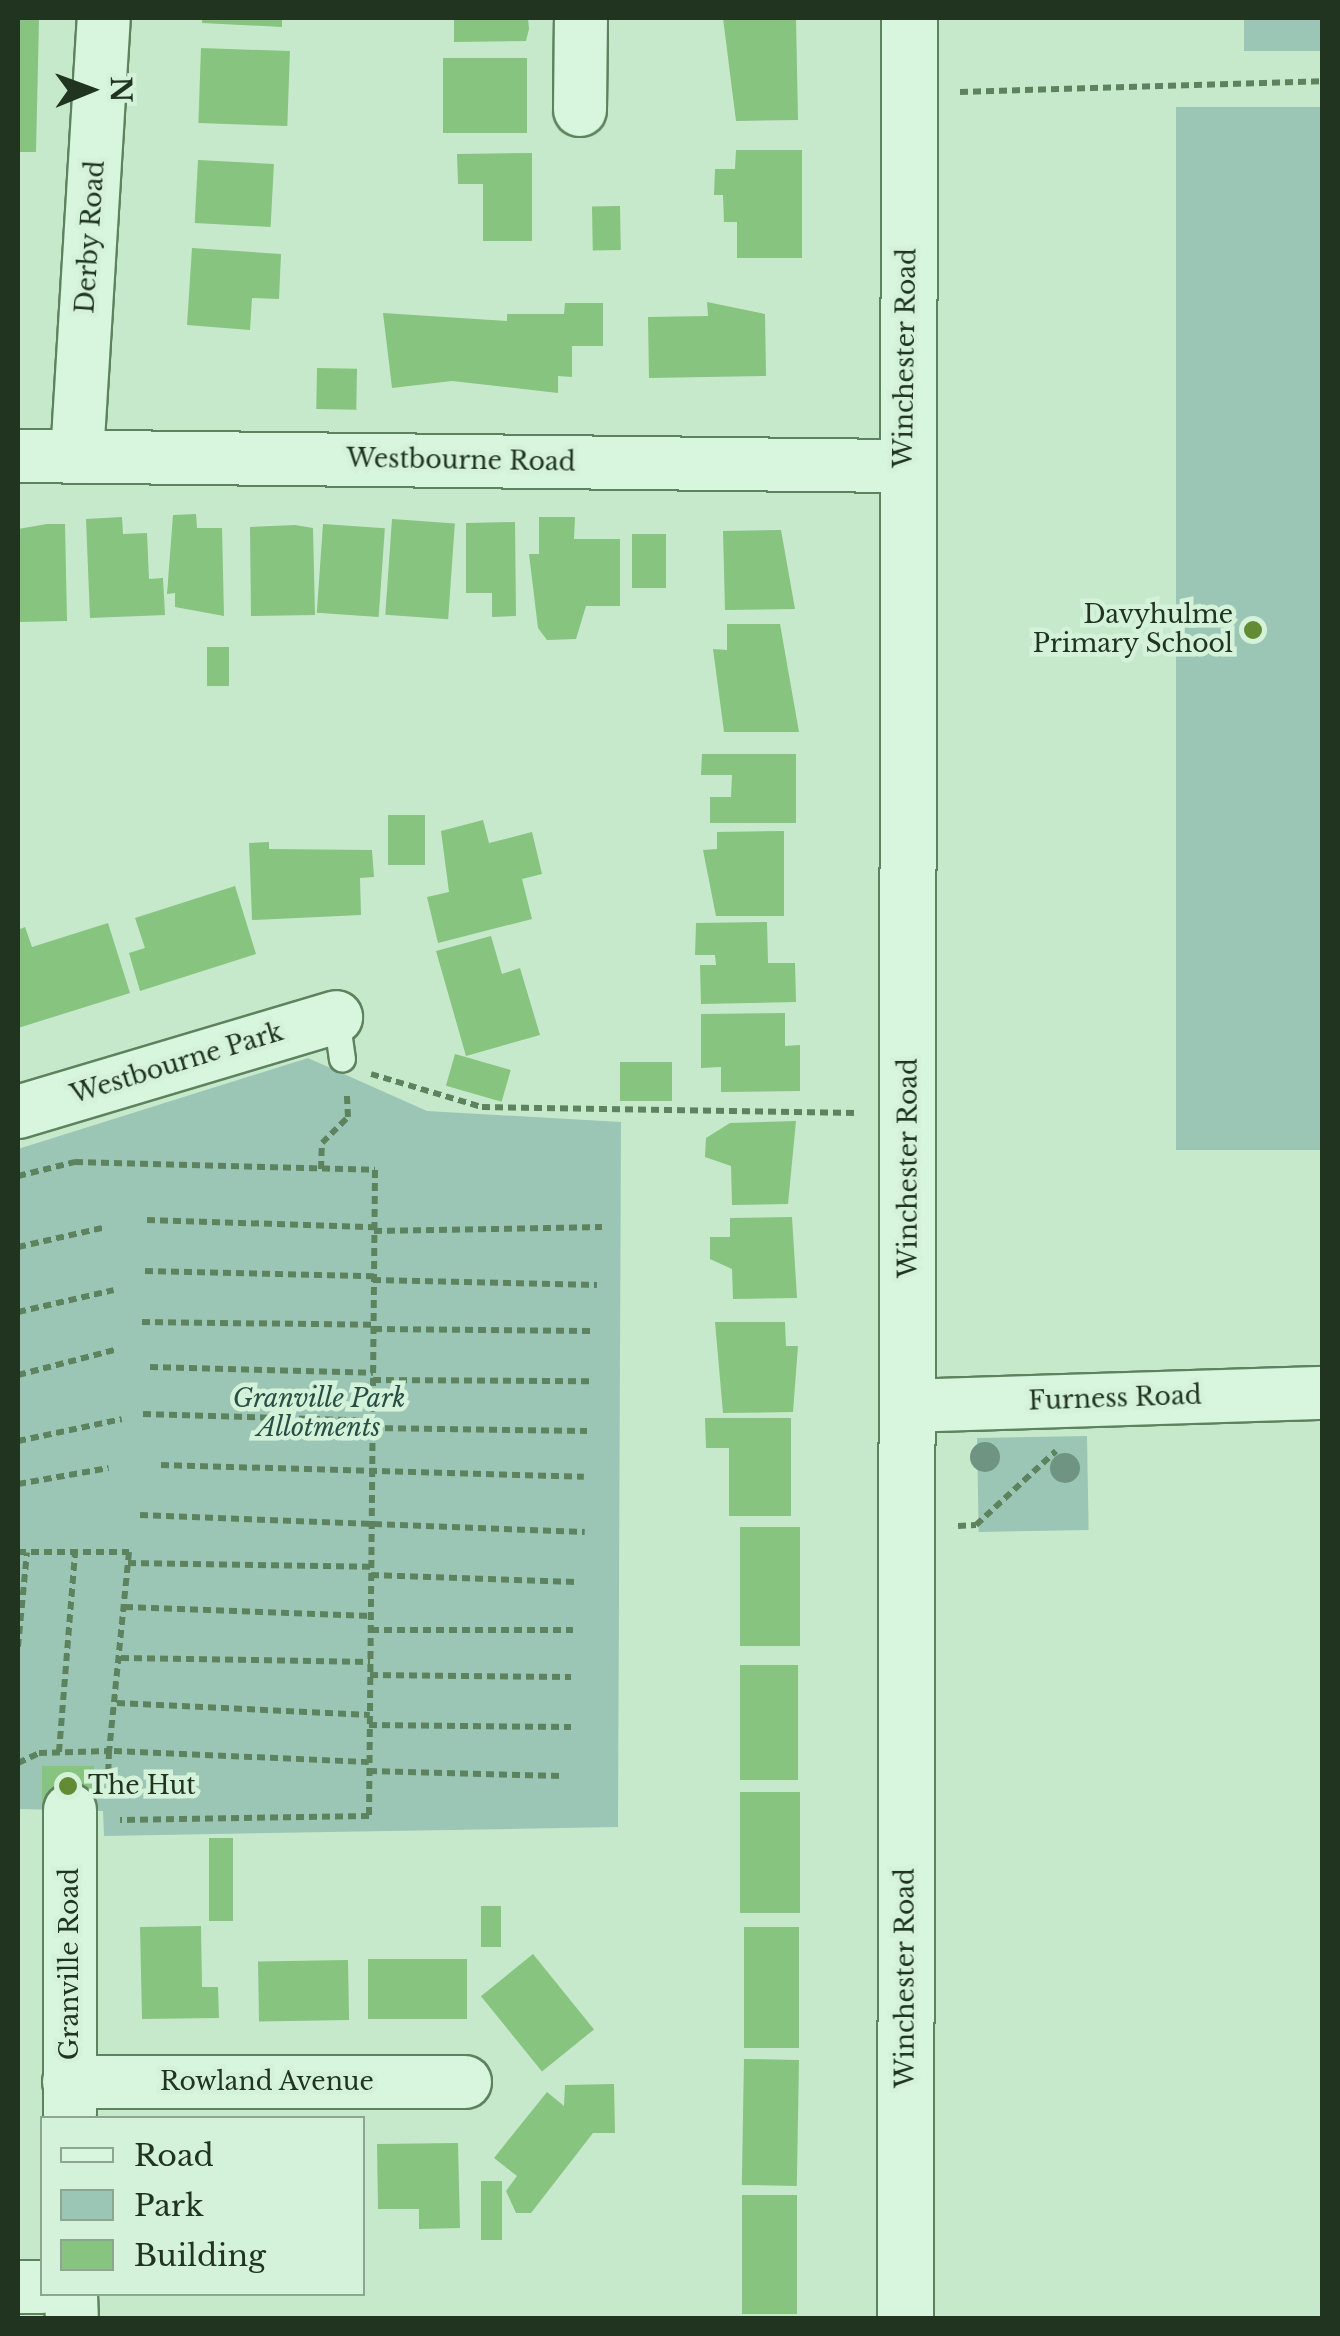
<!DOCTYPE html>
<style>
body{margin:0}
#map{position:relative;width:1340px;height:2336px;overflow:hidden;background:#c6e9cc;font-family:"Libre Baskerville",serif}
div>[style]{position:absolute}
[style*='--x']{left:calc(var(--x)*1px);top:calc(var(--y)*1px);width:calc(var(--w)*1px);rotate:calc(var(--a)*1deg)}
.green>*{inset:0;background:#9bc6b5;transform-origin:0 0}
.building>*{inset:0;background:#86c47f;transform-origin:0 0}
.path>*{height:6px;margin-top:-3px;transform-origin:0;background:repeating-linear-gradient(90deg,#5d835e 0 8px,transparent 0 13px)}
.roads{filter:drop-shadow(2px 0 #5d835e) drop-shadow(-2px 0 #5d835e) drop-shadow(0 2px #5d835e) drop-shadow(0 -2px #5d835e)}
.lane>*{height:25px;margin:-12.5px;padding:0 12.5px;transform-origin:12.5px;border-radius:12.5px;background:#d8f5dd}
.street>*{height:52px;margin:-26px;padding:0 26px;transform-origin:26px;border-radius:26px;background:#d8f5dd}
.secondary>*{height:55px;margin:-27.5px;padding:0 27.5px;transform-origin:27.5px;border-radius:27.5px;background:#d8f5dd}
.trees>*{width:30px;height:30px;margin:-15px;border-radius:50%;background:#6f9482}
.dots>*{width:28px;height:28px;translate:-50% -50%;box-sizing:border-box;border:5px solid #d4f2da;border-radius:50%}
span{translate:-50% -50%;white-space:nowrap;text-align:center;line-height:1.15;-webkit-text-stroke:9px #d4f2da;paint-order:stroke}
.street-label{font-size:25px;color:#203420}
.poi-label{font-size:25px;color:#203420}
.right{translate:-100% -50%;text-align:right}
.left{translate:0 -50%;text-align:left}
.park-label{font-size:25px;color:#284f45;font-style:italic}
.frame{position:absolute;inset:0;border:20px solid #203420;pointer-events:none}
.legend{position:absolute;left:40px;top:2116px;width:325px;height:180px;box-sizing:border-box;background:#d4f2da;border:2px solid #8ca690;margin:0;padding:12px 18px;list-style:none;font-size:30px;color:#203420}
.legend li{display:flex;align-items:center;gap:20px;height:50px}
.legend b{width:50px;border:2px solid #8ca690}
.north{position:absolute;left:40px;top:40px;width:100px;height:100px;-webkit-text-stroke:8px #d4f2da;paint-order:stroke;rotate:89deg;font-size:28px;font-weight:700;line-height:40px;text-align:center;color:#203420}
.north::after{content:'';display:block;margin:auto;width:35px;height:45px;background:#203420;clip-path:polygon(50% 0,100% 100%,50% 72%,0 100%)}
</style>
<div id="map">
<div class="green">
<i style="left:1244px;top:18px;width:78px;height:33px"></i>
<i style="left:1322px;top:107px;width:1043px;height:146px;rotate:90deg"></i>
<i style="clip-path:polygon(308px 1058px,427px 1111px,621px 1122px,618px 1827px,104px 1836px,103px 1811px,18px 1809px,18px 1149px)"></i>
<i style="left:1087px;top:1436px;width:94px;height:110px;rotate:89deg"></i>
</div>
<div class="building">
<i style="clip-path:polygon(202px 18px,282px 18px,282px 27px,202px 23px)"></i>
<i style="clip-path:polygon(454px 18px,528px 18px,529px 29px,526px 41px,454px 42px)"></i>
<i style="clip-path:polygon(723px 18px,796px 18px,798px 120px,736px 121px)"></i>
<i style="clip-path:polygon(18px 19px,39px 19px,36px 152px,18px 152px)"></i>
<i style="left:201px;top:48px;width:89px;height:75px;rotate:2deg"></i>
<i style="left:527px;top:58px;width:75px;height:84px;rotate:90deg"></i>
<i style="clip-path:polygon(736px 150px,802px 150px,802px 258px,737px 258px,737px 222px,724px 222px,723px 195px,714px 195px,715px 169px,735px 169px)"></i>
<i style="clip-path:polygon(532px 153px,532px 241px,483px 241px,483px 184px,458px 184px,457px 154px)"></i>
<i style="left:198px;top:160px;width:76px;height:63px;rotate:3deg"></i>
<i style="left:620px;top:206px;width:44px;height:28px;rotate:89deg"></i>
<i style="clip-path:polygon(192px 248px,281px 254px,279px 299px,252px 298px,250px 330px,187px 325px)"></i>
<i style="clip-path:polygon(707px 302px,765px 314px,766px 376px,649px 378px,648px 317px,708px 316px)"></i>
<i style="clip-path:polygon(565px 303px,603px 303px,603px 346px,572px 346px,572px 377px,558px 376px,558px 393px,452px 381px,392px 388px,383px 313px,507px 321px,507px 314px,564px 314px)"></i>
<i style="left:317px;top:368px;width:40px;height:41px;rotate:1deg"></i>
<i style="clip-path:polygon(196px 514px,197px 528px,222px 528px,224px 616px,175px 607px,175px 593px,167px 594px,173px 515px)"></i>
<i style="clip-path:polygon(122px 517px,123px 534px,147px 533px,149px 579px,163px 578px,165px 615px,90px 618px,86px 519px)"></i>
<i style="clip-path:polygon(539px 517px,575px 517px,574px 539px,620px 539px,620px 606px,586px 606px,576px 639px,547px 640px,538px 628px,529px 554px,539px 554px)"></i>
<i style="left:392px;top:519px;width:63px;height:96px;rotate:4deg"></i>
<i style="clip-path:polygon(515px 522px,516px 616px,492px 617px,492px 593px,466px 593px,466px 523px)"></i>
<i style="clip-path:polygon(47px 524px,65px 524px,67px 621px,18px 622px,18px 529px)"></i>
<i style="left:323px;top:524px;width:62px;height:89px;rotate:4deg"></i>
<i style="clip-path:polygon(295px 525px,313px 528px,315px 615px,251px 616px,250px 527px)"></i>
<i style="clip-path:polygon(781px 530px,795px 609px,725px 610px,723px 531px)"></i>
<i style="left:632px;top:534px;width:34px;height:54px"></i>
<i style="clip-path:polygon(727px 624px,780px 624px,799px 732px,724px 732px,713px 649px,727px 650px)"></i>
<i style="left:229px;top:647px;width:39px;height:22px;rotate:90deg"></i>
<i style="clip-path:polygon(702px 754px,796px 754px,796px 823px,710px 823px,710px 797px,731px 797px,732px 775px,701px 775px)"></i>
<i style="left:388px;top:815px;width:37px;height:50px"></i>
<i style="clip-path:polygon(483px 820px,489px 843px,532px 832px,542px 874px,522px 879px,532px 919px,438px 943px,427px 897px,449px 892px,441px 831px)"></i>
<i style="clip-path:polygon(784px 831px,784px 916px,716px 916px,703px 850px,717px 849px,717px 832px)"></i>
<i style="clip-path:polygon(269px 842px,269px 849px,372px 850px,374px 877px,360px 878px,361px 915px,252px 920px,249px 843px)"></i>
<i style="clip-path:polygon(235px 886px,256px 954px,140px 991px,129px 953px,145px 948px,135px 918px)"></i>
<i style="clip-path:polygon(767px 922px,768px 963px,795px 963px,796px 1002px,701px 1004px,700px 965px,716px 965px,715px 955px,695px 955px,696px 923px)"></i>
<i style="clip-path:polygon(108px 923px,130px 993px,18px 1028px,18px 930px,25px 927px,32px 947px)"></i>
<i style="clip-path:polygon(491px 936px,502px 974px,520px 968px,540px 1035px,466px 1056px,436px 951px)"></i>
<i style="clip-path:polygon(785px 1013px,785px 1046px,800px 1045px,800px 1091px,721px 1092px,721px 1067px,701px 1068px,701px 1014px)"></i>
<i style="left:455px;top:1054px;width:58px;height:33px;rotate:16deg"></i>
<i style="left:620px;top:1062px;width:52px;height:39px"></i>
<i style="clip-path:polygon(796px 1121px,788px 1204px,732px 1205px,731px 1166px,705px 1157px,706px 1138px,730px 1123px)"></i>
<i style="clip-path:polygon(792px 1217px,797px 1298px,733px 1299px,732px 1269px,710px 1259px,710px 1237px,730px 1237px,730px 1218px)"></i>
<i style="clip-path:polygon(715px 1322px,785px 1322px,786px 1346px,798px 1346px,793px 1412px,723px 1413px)"></i>
<i style="clip-path:polygon(705px 1418px,791px 1418px,791px 1516px,729px 1516px,729px 1448px,706px 1448px)"></i>
<i style="left:740px;top:1527px;width:60px;height:119px"></i>
<i style="left:740px;top:1665px;width:58px;height:115px"></i>
<i style="left:42px;top:1766px;width:52px;height:40px"></i>
<i style="left:740px;top:1792px;width:60px;height:121px"></i>
<i style="left:209px;top:1838px;width:24px;height:83px"></i>
<i style="left:481px;top:1906px;width:20px;height:41px"></i>
<i style="clip-path:polygon(201px 1926px,202px 1987px,218px 1987px,219px 2018px,142px 2019px,140px 1927px)"></i>
<i style="left:744px;top:1927px;width:55px;height:121px"></i>
<i style="left:533px;top:1954px;width:97px;height:67px;rotate:51deg"></i>
<i style="left:467px;top:1959px;width:60px;height:99px;rotate:90deg"></i>
<i style="left:348px;top:1960px;width:60px;height:90px;rotate:89deg"></i>
<i style="left:744px;top:2059px;width:55px;height:126px;rotate:1deg"></i>
<i style="clip-path:polygon(614px 2084px,615px 2133px,593px 2133px,531px 2213px,516px 2213px,506px 2191px,517px 2176px,494px 2158px,547px 2092px,564px 2106px,565px 2085px)"></i>
<i style="clip-path:polygon(458px 2143px,460px 2228px,419px 2229px,419px 2209px,378px 2209px,377px 2144px)"></i>
<i style="left:481px;top:2181px;width:21px;height:59px"></i>
<i style="left:797px;top:2195px;width:119px;height:55px;rotate:90deg"></i>
</div>
<div class="path">
<i style="--x:960;--y:92;--w:362;--a:-1.7"></i>
<i style="--x:371;--y:1074;--w:116;--a:16.6"></i>
<i style="--x:482;--y:1107;--w:376;--a:0.9"></i>
<i style="--x:321;--y:1169;--w:26;--a:-88"></i>
<i style="--x:322;--y:1143;--w:37;--a:-45"></i>
<i style="--x:348;--y:1117;--w:22;--a:-93"></i>
<i style="--x:18;--y:1176;--w:59;--a:-13.8"></i>
<i style="--x:75;--y:1162;--w:300;--a:1.5"></i>
<i style="--x:375;--y:1170;--w:646;--a:90.53"></i>
<i style="--x:369;--y:1816;--w:249;--a:179.1"></i>
<i style="--x:147;--y:1220;--w:227;--a:1.8"></i>
<i style="--x:374;--y:1231;--w:228;--a:-1"></i>
<i style="--x:18;--y:1247;--w:90;--a:-12.8"></i>
<i style="--x:145;--y:1271;--w:229;--a:1.3"></i>
<i style="--x:373;--y:1280;--w:224;--a:1.3"></i>
<i style="--x:18;--y:1312;--w:98;--a:-12.9"></i>
<i style="--x:142;--y:1322;--w:231;--a:0.7"></i>
<i style="--x:374;--y:1329;--w:218;--a:0.5"></i>
<i style="--x:150;--y:1367;--w:223;--a:1.5"></i>
<i style="--x:18;--y:1375;--w:103;--a:-14.6"></i>
<i style="--x:373;--y:1380;--w:217;--a:0.3"></i>
<i style="--x:143;--y:1414;--w:230;--a:1.7"></i>
<i style="--x:372;--y:1428;--w:215;--a:0.8"></i>
<i style="--x:18;--y:1441;--w:106;--a:-11.9"></i>
<i style="--x:161;--y:1465;--w:423;--a:1.6"></i>
<i style="--x:18;--y:1484;--w:92;--a:-10"></i>
<i style="--x:140;--y:1515;--w:445;--a:2.2"></i>
<i style="--x:958;--y:1526;--w:18;--a:-3"></i>
<i style="--x:976;--y:1525;--w:109;--a:-42.8"></i>
<i style="--x:18;--y:1552;--w:111;--a:0"></i>
<i style="--x:129;--y:1552;--w:200;--a:95.7"></i>
<i style="--x:128;--y:1563;--w:243;--a:0.9"></i>
<i style="--x:371;--y:1575;--w:204;--a:2"></i>
<i style="--x:125;--y:1607;--w:246;--a:2.1"></i>
<i style="--x:371;--y:1630;--w:202;--a:0"></i>
<i style="--x:18;--y:1647;--w:95;--a:-84.6"></i>
<i style="--x:121;--y:1658;--w:249;--a:0.9"></i>
<i style="--x:370;--y:1675;--w:201;--a:0.6"></i>
<i style="--x:117;--y:1703;--w:253;--a:2.7"></i>
<i style="--x:369;--y:1725;--w:202;--a:0.6"></i>
<i style="--x:114;--y:1751;--w:255;--a:2.5"></i>
<i style="--x:59;--y:1752;--w:201;--a:-85.4"></i>
<i style="--x:18;--y:1763;--w:23;--a:-25"></i>
<i style="--x:39;--y:1753;--w:70;--a:-1.6"></i>
<i style="--x:109;--y:1751;--w:27;--a:92"></i>
<i style="--x:369;--y:1771;--w:194;--a:1.5"></i>
</div>
<div class="roads">
<div class="lane">
<i style="--x:336;--y:1017;--w:42;--a:81.9"></i>
</div>
<div class="street">
<i style="--x:580;--y:110;--w:92;--a:-89.4"></i>
<i style="--x:18;--y:456;--w:887;--a:0.65"></i>
<i style="--x:77;--y:456;--w:439;--a:-86.5"></i>
<i style="--x:18;--y:1112;--w:332;--a:-16.6"></i>
<i style="--x:907;--y:1406;--w:415;--a:-1.8"></i>
<i style="--x:70;--y:1810;--w:304;--a:90"></i>
<i style="--x:69;--y:2082;--w:396;--a:0"></i>
<i style="--x:18;--y:2287;--w:24;--a:0"></i>
<i style="--x:71;--y:2294;--w:24;--a:88"></i>
</div>
<div class="secondary">
<i style="--x:905;--y:2318;--w:2300;--a:-89.9"></i>
</div>
</div>
<div class="trees">
<i style="left:985px;top:1457px"></i>
<i style="left:1065px;top:1468px"></i>
</div>
<div class="dots">
<i style="left:1253px;top:630px;background:#628b34"></i>
<i style="left:68px;top:1786px;background:#628b34"></i>
</div>
<div class="street-label">
<span style="left:91px;top:237px;rotate:-86deg">Derby Road</span>
<span style="left:906px;top:358px;rotate:-89deg">Winchester Road</span>
<span style="left:461px;top:461px;rotate:1deg">Westbourne Road</span>
<span style="left:177px;top:1064px;rotate:-17deg">Westbourne Park</span>
<span style="left:909px;top:1168px;rotate:-90deg">Winchester Road</span>
<span style="left:1115px;top:1399px;rotate:-2deg">Furness Road</span>
<span style="left:70px;top:1964px;rotate:-90deg">Granville Road</span>
<span style="left:906px;top:1978px;rotate:-90deg">Winchester Road</span>
<span style="left:267px;top:2082px">Rowland Avenue</span>
</div>
<div class="poi-label">
<span class="right" style="left:1233px;top:630px">Davyhulme<br>Primary School</span>
<span class="left" style="left:88px;top:1786px">The Hut</span>
</div>
<div class="park-label">
<span style="left:319px;top:1414px">Granville Park<br>Allotments</span>
</div>
<div class="frame"></div>
<ul class="legend">
<li><b style="height:12px;background:#d8f5dd"></b>Road</li>
<li><b style="height:28px;background:#9bc6b5"></b>Park</li>
<li><b style="height:28px;background:#86c47f"></b>Building</li>
</ul>
<div class="north">N</div>
</div>
